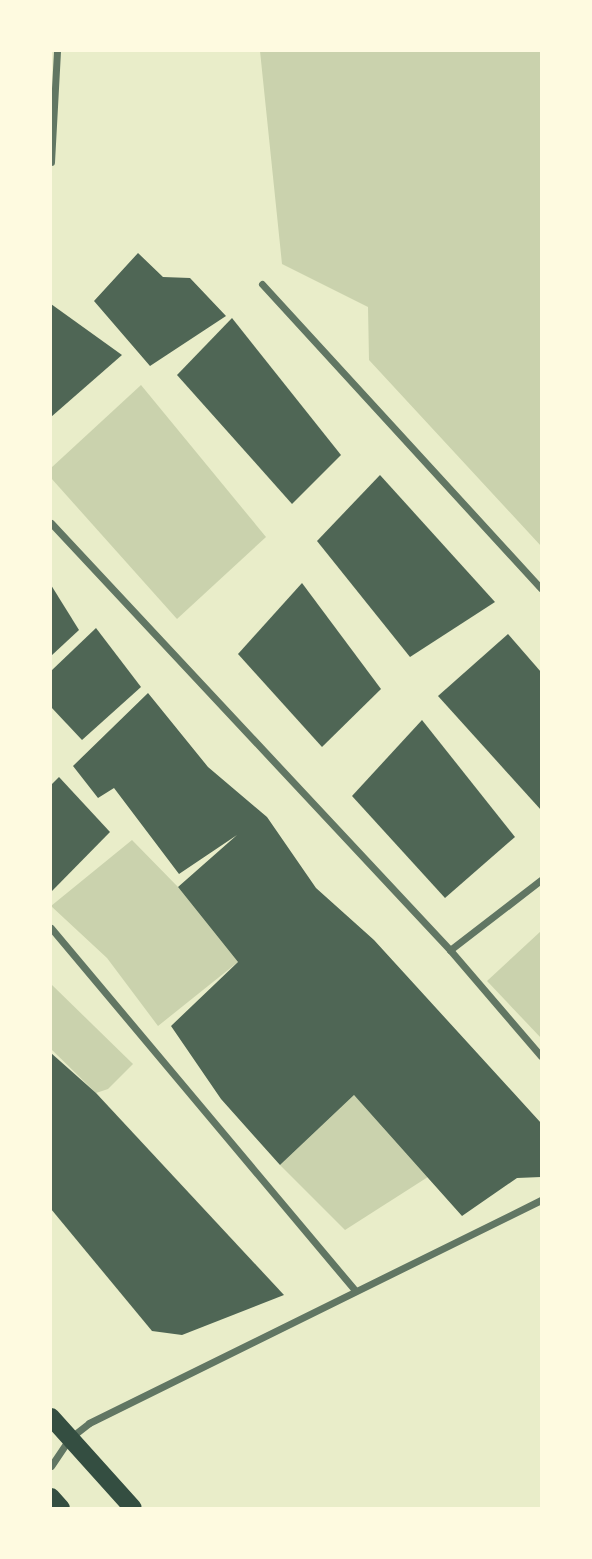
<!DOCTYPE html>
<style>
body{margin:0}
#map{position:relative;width:592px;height:1559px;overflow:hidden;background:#e9edc9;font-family:"Noto Sans",sans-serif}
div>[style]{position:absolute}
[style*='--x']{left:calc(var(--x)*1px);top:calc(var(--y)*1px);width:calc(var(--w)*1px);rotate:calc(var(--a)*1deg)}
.green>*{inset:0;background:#cad2ad}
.building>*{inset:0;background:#4f6655}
.minor>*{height:7px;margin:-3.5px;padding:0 3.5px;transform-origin:3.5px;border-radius:3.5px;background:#617663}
.primary>*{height:18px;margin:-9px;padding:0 9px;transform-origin:9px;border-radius:9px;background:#344e41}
span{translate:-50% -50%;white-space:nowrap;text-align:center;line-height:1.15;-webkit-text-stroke:5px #fefae0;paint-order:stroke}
.frame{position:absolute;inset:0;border:52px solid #fefae0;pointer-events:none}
</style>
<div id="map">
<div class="green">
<i style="clip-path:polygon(260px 51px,541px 51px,541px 546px,369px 360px,368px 307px,282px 264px)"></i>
<i style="clip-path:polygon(141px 385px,266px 537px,177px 619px,51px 478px,51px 468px)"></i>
<i style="clip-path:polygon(132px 840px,178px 887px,238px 962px,158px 1026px,107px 958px,51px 906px)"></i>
<i style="clip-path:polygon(541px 931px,541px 1038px,487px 981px)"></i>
<i style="clip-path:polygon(51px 984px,133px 1064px,108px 1089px,96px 1093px,51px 1049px)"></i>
<i style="clip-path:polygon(354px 1095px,431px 1175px,345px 1230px,280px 1165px)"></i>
</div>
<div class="building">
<i style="clip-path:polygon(138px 253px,163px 277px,190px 278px,226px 316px,150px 366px,94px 301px)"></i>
<i style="clip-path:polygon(51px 304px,122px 355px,51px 417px)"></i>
<i style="clip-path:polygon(232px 318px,341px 455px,292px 504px,177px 375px)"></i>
<i style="clip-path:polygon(380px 475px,495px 602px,410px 657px,317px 541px)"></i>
<i style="clip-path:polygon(302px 583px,381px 689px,322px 747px,238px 654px)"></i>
<i style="clip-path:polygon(51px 585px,79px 630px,51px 656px)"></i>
<i style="clip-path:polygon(96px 628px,141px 687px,82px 740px,51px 707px,51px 671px)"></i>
<i style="clip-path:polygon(508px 634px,541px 672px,541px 810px,438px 696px)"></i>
<i style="clip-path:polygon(148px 693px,208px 767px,267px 817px,316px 888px,374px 940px,541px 1123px,541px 1177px,517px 1178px,462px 1216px,354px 1095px,280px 1165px,221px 1099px,171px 1026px,238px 962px,178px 887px,237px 835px,179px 874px,114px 788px,98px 798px,73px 766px)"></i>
<i style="clip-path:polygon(422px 720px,515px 837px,445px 898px,352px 796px)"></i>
<i style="clip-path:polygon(59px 777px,110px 832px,52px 891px,51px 785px)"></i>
<i style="clip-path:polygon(51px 1053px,96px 1093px,284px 1295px,182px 1335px,152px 1331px,51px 1209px)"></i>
</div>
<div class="minor">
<i style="--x:51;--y:162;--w:111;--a:-86.9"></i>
<i style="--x:262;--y:284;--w:413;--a:47.5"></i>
<i style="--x:51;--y:523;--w:584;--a:46.94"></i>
<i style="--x:450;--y:950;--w:140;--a:49.4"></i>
<i style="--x:51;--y:928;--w:473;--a:50"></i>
<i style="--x:450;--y:950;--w:115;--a:-37.6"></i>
<i style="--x:51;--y:1466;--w:34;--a:-56"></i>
<i style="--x:70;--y:1438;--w:24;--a:-38"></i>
<i style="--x:89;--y:1423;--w:504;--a:-26.26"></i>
</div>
<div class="primary">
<i style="--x:51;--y:1417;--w:122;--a:48"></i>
<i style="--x:51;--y:1497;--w:15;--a:48"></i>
</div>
<div class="frame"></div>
</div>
